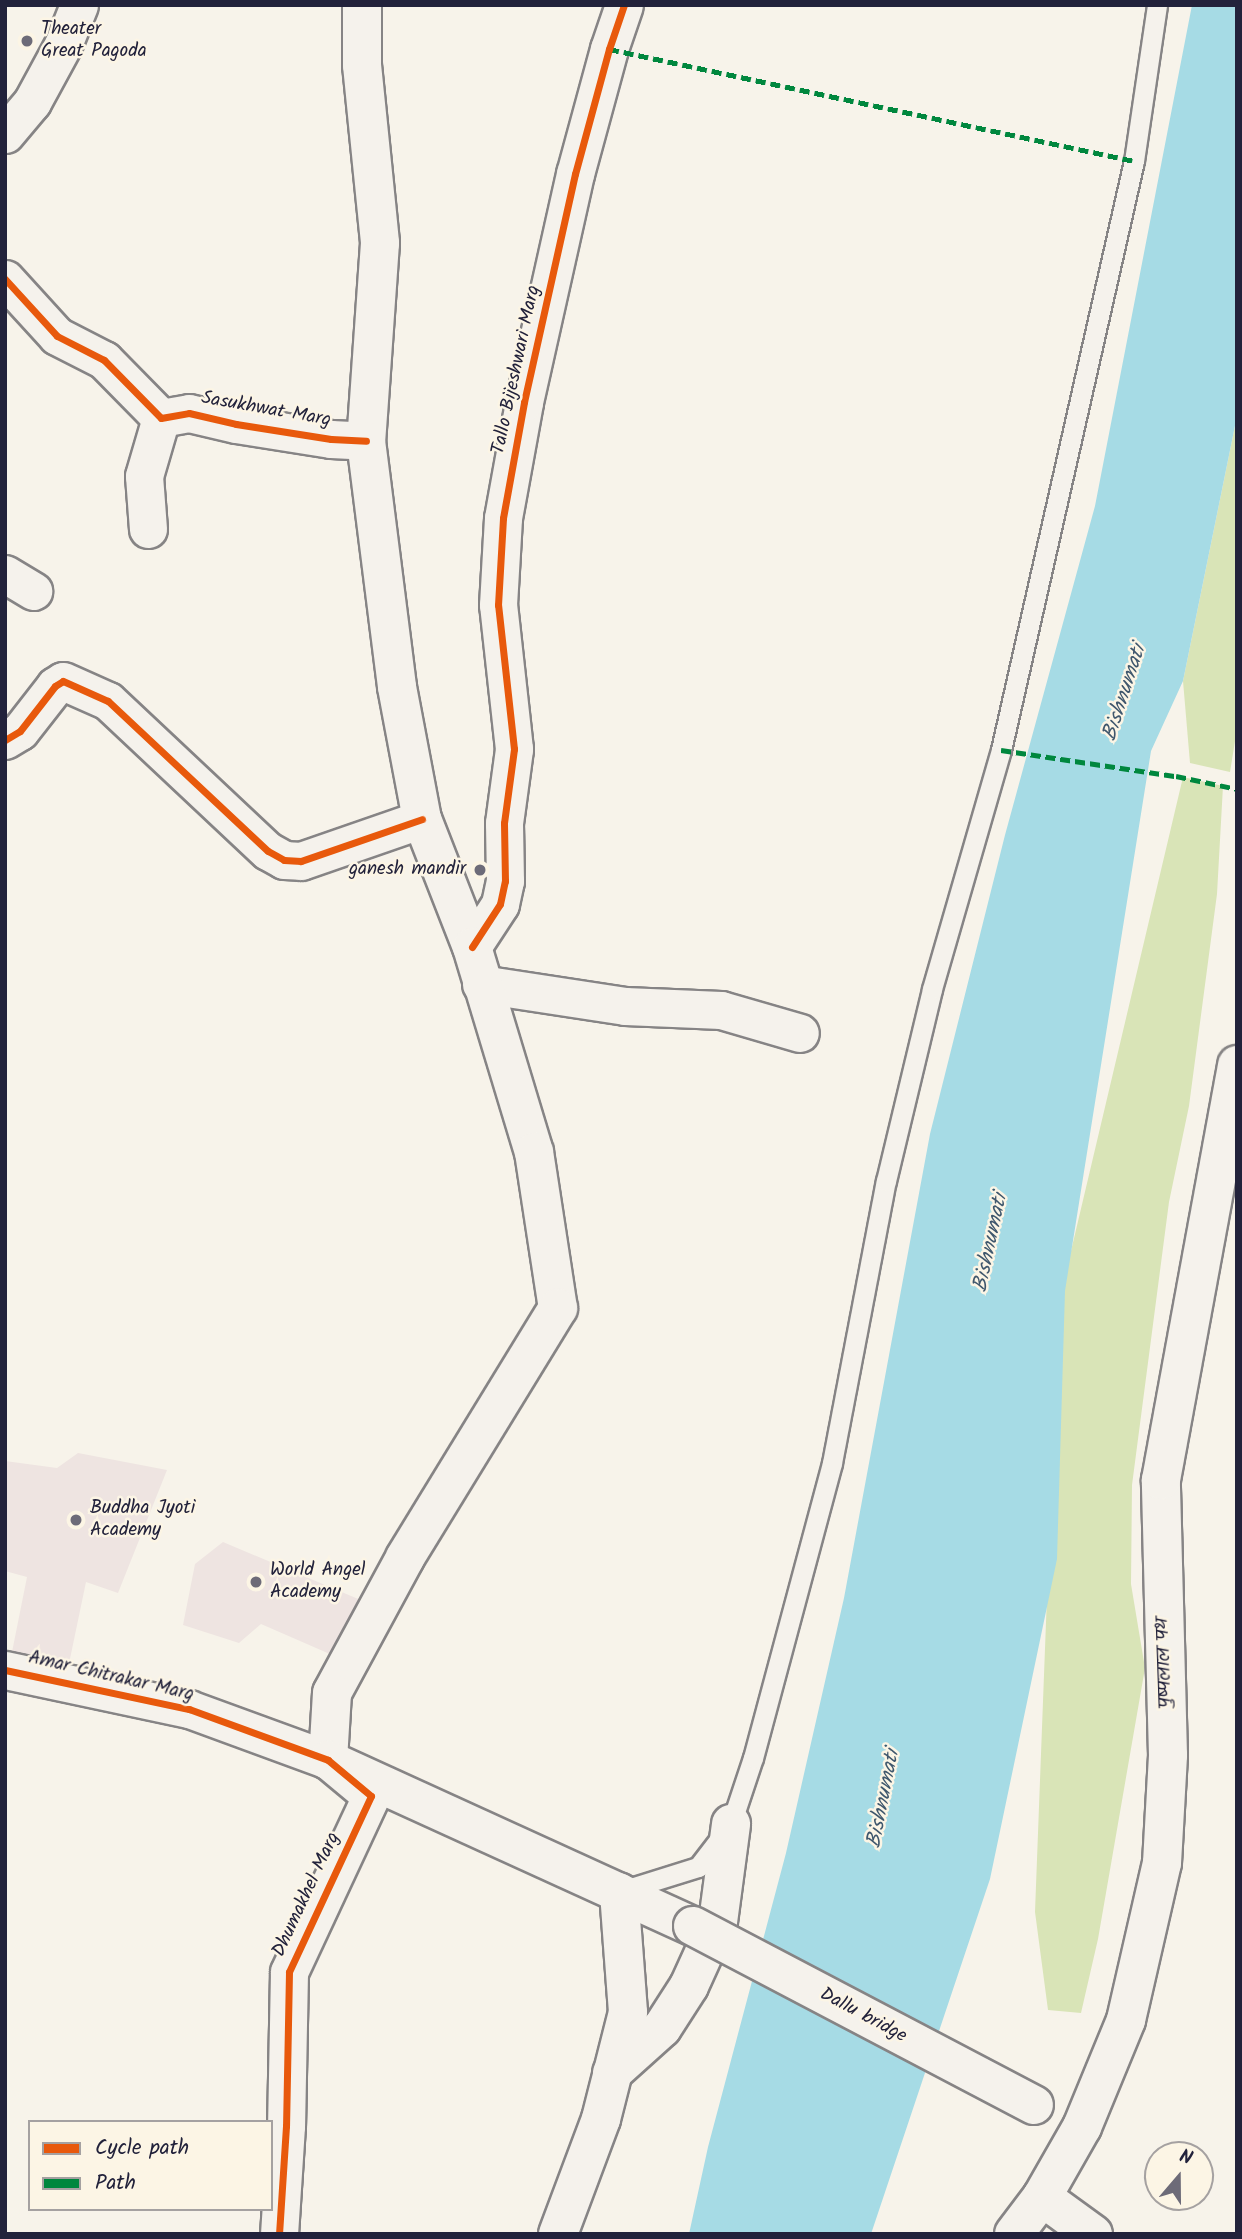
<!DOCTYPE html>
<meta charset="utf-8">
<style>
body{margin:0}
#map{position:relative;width:1242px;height:2239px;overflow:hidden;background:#f7f3ea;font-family:Kalam,"Playpen Sans Deva",sans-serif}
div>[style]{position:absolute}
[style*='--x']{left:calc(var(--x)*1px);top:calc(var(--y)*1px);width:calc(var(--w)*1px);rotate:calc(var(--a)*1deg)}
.built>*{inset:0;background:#eee4e1}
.green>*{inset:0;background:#d9e4b7}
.water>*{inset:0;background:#a6dbe5}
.roads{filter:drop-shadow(2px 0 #868485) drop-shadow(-2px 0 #868485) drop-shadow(0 2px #868485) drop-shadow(0 -2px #868485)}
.lane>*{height:19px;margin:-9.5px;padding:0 9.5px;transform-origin:9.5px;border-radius:9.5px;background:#f5f2ec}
.street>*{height:37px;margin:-18.5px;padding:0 18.5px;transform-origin:18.5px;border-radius:18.5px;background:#f5f2ec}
.secondary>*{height:38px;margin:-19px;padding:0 19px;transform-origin:19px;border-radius:19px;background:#f5f2ec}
.bridges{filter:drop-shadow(2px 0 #868485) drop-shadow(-2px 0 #868485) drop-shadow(0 2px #868485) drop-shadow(0 -2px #868485)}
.secondary-bridge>*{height:38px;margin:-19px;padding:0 19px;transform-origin:19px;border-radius:19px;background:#f5f2ec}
.quiet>*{height:5px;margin-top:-2.5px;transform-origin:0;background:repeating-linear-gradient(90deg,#00873e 0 10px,transparent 0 15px)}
.cycleway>*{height:7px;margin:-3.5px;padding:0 3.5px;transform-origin:3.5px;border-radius:3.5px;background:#e8590c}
.dots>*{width:19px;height:19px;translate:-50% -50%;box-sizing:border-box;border:4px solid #fcf5e5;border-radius:50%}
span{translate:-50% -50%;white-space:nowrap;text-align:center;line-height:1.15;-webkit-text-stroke:5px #fcf5e5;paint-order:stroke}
.poi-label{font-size:19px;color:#22223b}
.left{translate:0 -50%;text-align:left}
.right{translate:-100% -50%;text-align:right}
.street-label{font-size:19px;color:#22223b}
.water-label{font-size:21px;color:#3f576d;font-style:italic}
.frame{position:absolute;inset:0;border:7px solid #22223b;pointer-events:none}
.legend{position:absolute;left:28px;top:2120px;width:245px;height:91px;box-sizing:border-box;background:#fcf5e5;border:2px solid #a5a1a1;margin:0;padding:9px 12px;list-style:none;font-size:21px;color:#22223b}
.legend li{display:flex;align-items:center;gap:14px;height:35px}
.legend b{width:35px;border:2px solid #a5a1a1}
.north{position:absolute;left:1144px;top:2141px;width:70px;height:70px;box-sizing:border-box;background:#fcf5e5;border:2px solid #a5a1a1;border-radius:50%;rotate:20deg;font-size:19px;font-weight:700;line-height:28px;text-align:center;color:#22223b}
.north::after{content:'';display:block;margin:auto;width:24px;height:32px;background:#6d6b78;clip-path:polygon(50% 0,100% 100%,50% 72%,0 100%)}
</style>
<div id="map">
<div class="built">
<i style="clip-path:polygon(78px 1453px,167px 1470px,118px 1593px,86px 1582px,66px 1678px,10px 1662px,27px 1577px,5px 1571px,5px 1461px,57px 1468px)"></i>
<i style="clip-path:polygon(223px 1542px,363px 1601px,339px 1658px,261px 1624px,239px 1643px,183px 1625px,195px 1564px)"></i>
</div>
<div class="green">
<i style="clip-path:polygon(1237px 416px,1237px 729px,1230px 772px,1190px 763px,1183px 681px)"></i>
<i style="clip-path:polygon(1183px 777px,1223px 786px,1217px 894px,1189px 1106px,1169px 1202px,1132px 1485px,1131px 1584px,1145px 1668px,1098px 1939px,1081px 2013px,1048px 2010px,1035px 1912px,1058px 1306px)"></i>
</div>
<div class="water">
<i style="clip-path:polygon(1192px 5px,1237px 5px,1237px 416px,1183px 681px,1151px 751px,1065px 1291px,1057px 1559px,990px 1879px,871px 2234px,689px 2234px,708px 2147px,786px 1853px,844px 1598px,930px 1134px,1005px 835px,1095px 506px)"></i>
</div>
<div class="roads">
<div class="lane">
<i style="--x:621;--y:1891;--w:81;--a:-17.3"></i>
<i style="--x:698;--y:1867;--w:54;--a:-52.5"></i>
<i style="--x:731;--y:1824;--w:70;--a:-71.6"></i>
<i style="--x:753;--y:1758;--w:305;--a:-75"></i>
<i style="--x:832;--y:1463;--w:287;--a:-79.2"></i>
<i style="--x:886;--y:1181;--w:197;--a:-76.5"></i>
<i style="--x:932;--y:989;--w:249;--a:-73.9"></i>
<i style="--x:1001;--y:750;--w:604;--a:-77.28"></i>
<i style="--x:1134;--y:161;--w:158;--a:-81.6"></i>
</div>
<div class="street">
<i style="--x:5;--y:134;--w:42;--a:-49.8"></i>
<i style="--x:32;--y:102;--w:65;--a:-61.5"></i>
<i style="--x:63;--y:45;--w:43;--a:-68.2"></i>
<i style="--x:5;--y:279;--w:77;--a:47.6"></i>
<i style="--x:57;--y:336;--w:53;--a:27.1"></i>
<i style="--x:104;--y:360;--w:81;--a:45.5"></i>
<i style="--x:161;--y:418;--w:28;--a:-10"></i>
<i style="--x:189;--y:413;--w:48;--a:13.2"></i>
<i style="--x:236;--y:424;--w:96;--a:9"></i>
<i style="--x:331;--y:439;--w:35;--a:3"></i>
<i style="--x:148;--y:529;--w:53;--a:-94.3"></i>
<i style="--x:144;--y:476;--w:60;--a:-73.7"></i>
<i style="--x:5;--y:574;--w:33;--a:31"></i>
<i style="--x:5;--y:740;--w:17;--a:-31"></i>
<i style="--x:20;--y:731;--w:57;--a:-52.1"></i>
<i style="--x:55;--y:686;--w:9;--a:-32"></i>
<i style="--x:63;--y:681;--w:49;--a:24"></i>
<i style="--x:108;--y:701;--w:219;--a:43.2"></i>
<i style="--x:268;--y:851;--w:18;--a:29"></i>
<i style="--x:284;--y:860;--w:17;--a:3"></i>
<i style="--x:301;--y:861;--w:128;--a:-19.1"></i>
<i style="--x:472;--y:947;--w:51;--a:-56.9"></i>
<i style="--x:500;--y:904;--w:24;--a:-78"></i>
<i style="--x:505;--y:881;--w:58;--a:-91"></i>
<i style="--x:504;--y:823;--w:75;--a:-82.3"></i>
<i style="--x:514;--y:749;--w:145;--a:-96.3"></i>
<i style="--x:498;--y:605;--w:87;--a:-86.7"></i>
<i style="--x:503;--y:518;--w:118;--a:-79.7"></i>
<i style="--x:524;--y:402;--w:234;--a:-77.4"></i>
<i style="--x:575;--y:174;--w:130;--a:-74.8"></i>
<i style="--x:609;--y:49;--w:46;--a:-71.2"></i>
<i style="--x:481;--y:984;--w:146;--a:8.7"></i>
<i style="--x:625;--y:1006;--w:96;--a:2.4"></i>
<i style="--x:721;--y:1010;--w:82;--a:16.2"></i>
<i style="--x:5;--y:1670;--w:188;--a:12"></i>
<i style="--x:189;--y:1709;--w:148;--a:20.1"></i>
<i style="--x:328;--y:1760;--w:56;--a:39.9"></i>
<i style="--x:371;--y:1796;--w:194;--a:115"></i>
<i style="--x:289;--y:1972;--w:154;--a:91.1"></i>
<i style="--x:286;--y:2126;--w:108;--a:93.7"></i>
</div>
<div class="secondary">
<i style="--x:362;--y:5;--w:60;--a:90"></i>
<i style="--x:362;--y:65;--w:179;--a:84.2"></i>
<i style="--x:380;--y:243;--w:198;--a:94"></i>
<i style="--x:366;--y:441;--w:248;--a:82.8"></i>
<i style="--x:397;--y:687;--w:134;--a:79.3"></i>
<i style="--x:422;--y:819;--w:137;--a:68.7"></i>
<i style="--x:472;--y:947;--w:214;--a:73.2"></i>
<i style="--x:534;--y:1152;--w:158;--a:81.3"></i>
<i style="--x:558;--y:1308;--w:293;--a:121.5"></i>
<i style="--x:405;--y:1558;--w:153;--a:118.4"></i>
<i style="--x:332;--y:1693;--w:67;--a:93.4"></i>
<i style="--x:328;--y:1760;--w:401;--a:24.5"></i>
<i style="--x:612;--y:2073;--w:67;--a:-42"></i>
<i style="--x:662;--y:2028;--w:50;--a:-57.3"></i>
<i style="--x:689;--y:1986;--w:70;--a:-65.6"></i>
<i style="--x:718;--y:1922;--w:99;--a:-82.4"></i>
<i style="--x:1042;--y:2197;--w:63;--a:36"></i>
<i style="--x:558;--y:2234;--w:123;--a:-69.5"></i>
<i style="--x:601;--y:2119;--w:110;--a:-75.8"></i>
<i style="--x:628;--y:2012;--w:120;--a:-94.3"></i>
<i style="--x:1014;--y:2234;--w:46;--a:-52.9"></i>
<i style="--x:1042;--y:2197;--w:81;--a:-60.3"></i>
<i style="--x:1082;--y:2127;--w:116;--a:-67.6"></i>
<i style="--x:1126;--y:2020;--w:161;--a:-77.1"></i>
<i style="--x:1162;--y:1863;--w:108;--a:-86.8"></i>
<i style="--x:1168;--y:1755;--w:275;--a:-91.5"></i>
<i style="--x:1161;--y:1480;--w:422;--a:-79.6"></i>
</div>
</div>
<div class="bridges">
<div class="secondary-bridge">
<i style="--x:693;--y:1926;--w:385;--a:27.7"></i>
</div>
</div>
<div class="quiet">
<i style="--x:609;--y:49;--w:537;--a:12.04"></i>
<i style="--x:1001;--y:750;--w:177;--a:8.5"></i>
<i style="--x:1176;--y:776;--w:62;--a:12"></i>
</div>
<div class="cycleway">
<i style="--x:5;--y:279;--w:77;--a:47.6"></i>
<i style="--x:57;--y:336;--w:53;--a:27.1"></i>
<i style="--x:104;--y:360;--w:81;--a:45.5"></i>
<i style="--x:161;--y:418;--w:28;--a:-10"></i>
<i style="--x:189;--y:413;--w:48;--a:13.2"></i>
<i style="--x:236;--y:424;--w:96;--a:9"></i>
<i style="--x:331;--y:439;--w:35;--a:3"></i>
<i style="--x:5;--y:740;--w:17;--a:-31"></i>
<i style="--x:20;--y:731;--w:57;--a:-52.1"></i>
<i style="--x:55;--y:686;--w:9;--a:-32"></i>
<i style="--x:63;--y:681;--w:49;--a:24"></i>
<i style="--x:108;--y:701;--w:219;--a:43.2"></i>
<i style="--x:268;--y:851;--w:18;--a:29"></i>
<i style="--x:284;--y:860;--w:17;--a:3"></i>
<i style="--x:301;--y:861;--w:128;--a:-19.1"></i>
<i style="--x:472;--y:947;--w:51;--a:-56.9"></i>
<i style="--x:500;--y:904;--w:24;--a:-78"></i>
<i style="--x:505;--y:881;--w:58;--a:-91"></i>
<i style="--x:504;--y:823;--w:75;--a:-82.3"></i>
<i style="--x:514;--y:749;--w:145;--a:-96.3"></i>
<i style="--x:498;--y:605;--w:87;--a:-86.7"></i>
<i style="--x:503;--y:518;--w:118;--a:-79.7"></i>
<i style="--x:524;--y:402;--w:234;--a:-77.4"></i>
<i style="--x:575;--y:174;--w:130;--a:-74.8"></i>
<i style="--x:609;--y:49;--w:46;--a:-71.2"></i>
<i style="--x:5;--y:1670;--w:188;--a:12"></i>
<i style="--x:189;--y:1709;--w:148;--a:20.1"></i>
<i style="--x:328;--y:1760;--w:56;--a:39.9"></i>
<i style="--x:371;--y:1796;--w:194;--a:115"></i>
<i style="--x:289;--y:1972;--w:154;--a:91.1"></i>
<i style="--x:286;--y:2126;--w:108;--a:93.7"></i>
</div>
<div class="dots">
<i style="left:27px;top:41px;background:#6d6b78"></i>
<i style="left:480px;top:870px;background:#6d6b78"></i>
<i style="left:76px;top:1520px;background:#6d6b78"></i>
<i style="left:256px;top:1582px;background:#6d6b78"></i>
</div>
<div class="poi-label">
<span class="left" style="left:41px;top:41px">Theater<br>Great Pagoda</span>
<span class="right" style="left:466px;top:870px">ganesh mandir</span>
<span class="left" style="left:90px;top:1520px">Buddha Jyoti<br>Academy</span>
<span class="left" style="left:270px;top:1582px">World Angel<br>Academy</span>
</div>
<div class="street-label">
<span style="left:517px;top:370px;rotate:-78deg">Tallo Bijeshwari Marg</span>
<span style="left:266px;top:410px;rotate:10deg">Sasukhwat Marg</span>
<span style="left:1165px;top:1663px;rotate:-92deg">पुष्पलाल पथ</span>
<span style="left:111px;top:1677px;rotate:13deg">Amar Chitrakar Marg</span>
<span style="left:307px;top:1895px;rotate:-65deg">Dhumakhel Marg</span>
<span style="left:863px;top:2016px;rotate:28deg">Dallu bridge</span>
</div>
<div class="water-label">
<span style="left:1125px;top:693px;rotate:-72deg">Bishnumati</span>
<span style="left:991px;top:1243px;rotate:-78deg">Bishnumati</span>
<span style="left:884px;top:1799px;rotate:-79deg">Bishnumati</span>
</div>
<div class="frame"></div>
<ul class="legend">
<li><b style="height:9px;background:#e8590c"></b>Cycle path</li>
<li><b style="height:9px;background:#00873e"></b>Path</li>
</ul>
<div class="north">N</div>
</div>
